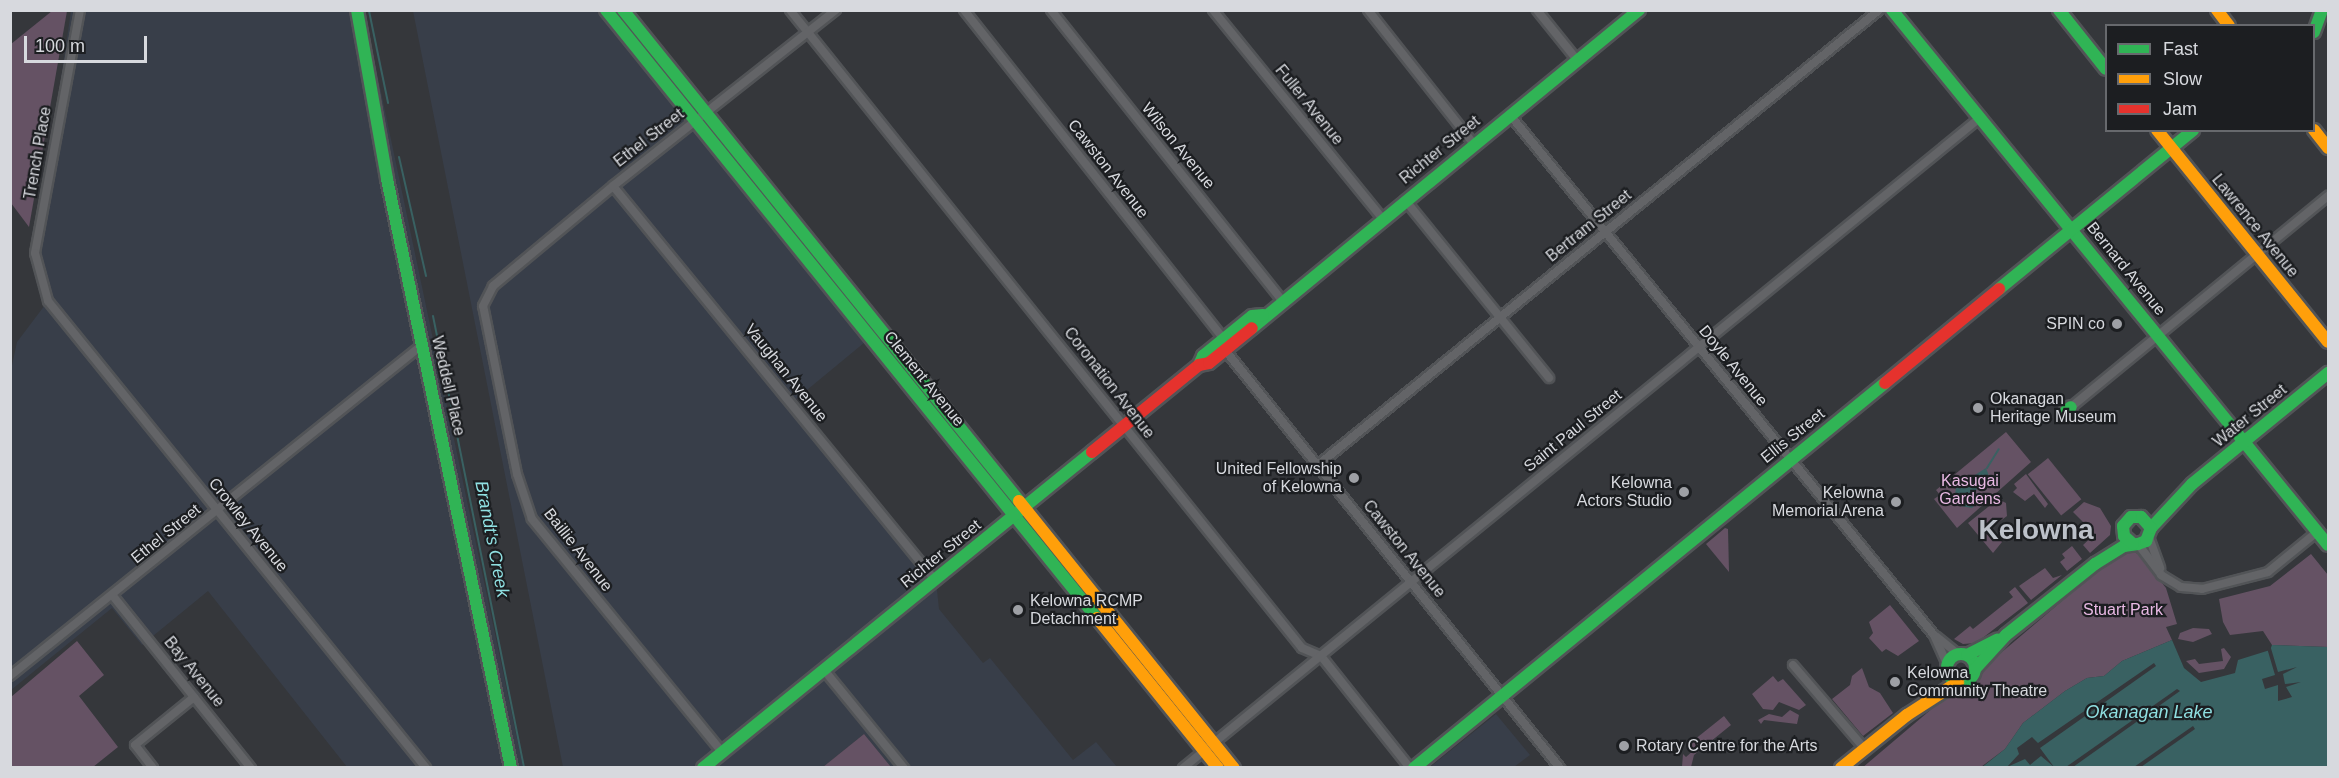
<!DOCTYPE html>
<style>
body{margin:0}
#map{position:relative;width:2339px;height:778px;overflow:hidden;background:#35373b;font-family:Helvetica,sans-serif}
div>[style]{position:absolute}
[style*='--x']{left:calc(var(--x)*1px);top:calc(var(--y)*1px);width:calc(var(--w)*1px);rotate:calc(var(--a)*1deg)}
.built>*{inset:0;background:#383e49}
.green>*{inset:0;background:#655264;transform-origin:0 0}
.water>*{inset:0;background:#396162}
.pier>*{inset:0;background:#35373b}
.stream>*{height:2px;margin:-1px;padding:0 1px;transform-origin:1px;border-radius:1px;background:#396162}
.roads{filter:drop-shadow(2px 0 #525457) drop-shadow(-2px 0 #525457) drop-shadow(0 2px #525457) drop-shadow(0 -2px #525457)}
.street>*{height:8px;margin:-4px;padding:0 4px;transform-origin:4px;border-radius:4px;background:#636467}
.fast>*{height:12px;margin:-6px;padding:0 6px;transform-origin:6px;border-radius:6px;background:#30b455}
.fast>.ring{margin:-6px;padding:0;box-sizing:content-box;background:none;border:12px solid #30b455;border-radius:50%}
.slow>*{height:12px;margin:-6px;padding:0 6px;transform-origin:6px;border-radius:6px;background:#ff9f0a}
.jam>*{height:12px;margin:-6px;padding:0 6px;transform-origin:6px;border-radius:6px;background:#e5322d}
.dots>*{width:16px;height:16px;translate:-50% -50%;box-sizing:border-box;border:3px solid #1c1e21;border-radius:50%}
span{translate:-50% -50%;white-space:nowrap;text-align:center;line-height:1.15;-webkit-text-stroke:4.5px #1c1e21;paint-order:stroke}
.street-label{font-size:16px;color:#d7d9de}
.poi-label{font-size:16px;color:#d7d9de}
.right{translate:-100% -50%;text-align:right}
.left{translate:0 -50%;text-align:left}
.park-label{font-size:16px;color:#e9b9e4}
.water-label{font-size:18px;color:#8fdfe1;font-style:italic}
.town-label{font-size:28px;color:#bcc1c9;font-weight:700}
.frame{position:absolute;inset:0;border:12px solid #d7d9de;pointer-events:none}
.legend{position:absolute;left:2105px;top:24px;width:210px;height:108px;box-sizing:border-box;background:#1c1e21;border:2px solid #67696d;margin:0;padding:8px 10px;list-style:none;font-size:18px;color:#d7d9de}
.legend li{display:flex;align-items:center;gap:12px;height:30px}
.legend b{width:30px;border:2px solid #67696d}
.scale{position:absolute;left:24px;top:36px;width:123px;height:27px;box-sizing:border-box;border:3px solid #d7d9de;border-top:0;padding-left:8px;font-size:18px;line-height:21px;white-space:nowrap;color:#d7d9de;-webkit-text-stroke:4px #1c1e21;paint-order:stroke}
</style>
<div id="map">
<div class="built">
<i style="clip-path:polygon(71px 11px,364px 11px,523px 767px,347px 767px,208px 591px,142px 645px,112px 608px,11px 690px,11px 370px,17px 342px,48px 301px,35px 253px)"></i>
<i style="clip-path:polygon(413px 11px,616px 11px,876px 333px,790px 404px,937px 590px,939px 609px,983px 663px,990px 658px,1073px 760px,1096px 742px,1117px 767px,891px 767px,864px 734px,823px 767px,563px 767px)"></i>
<i style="clip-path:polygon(1496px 714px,1530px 755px,1514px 767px,1430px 767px)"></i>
</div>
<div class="green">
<i style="clip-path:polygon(52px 11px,67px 11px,29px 227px,11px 203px,11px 44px)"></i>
<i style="clip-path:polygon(2006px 432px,2031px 462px,1957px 528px,1934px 499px,1940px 495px,1936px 490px)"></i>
<i style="left:2048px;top:458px;width:53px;height:26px;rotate:51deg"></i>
<i style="clip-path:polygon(2026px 474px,2048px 504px,2045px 508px,2034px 494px,2025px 501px,2013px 492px,2017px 488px,2014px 484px)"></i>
<i style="clip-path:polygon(1998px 499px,2006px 503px,2007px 516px,1991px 528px,2002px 542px,1993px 553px,1968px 523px)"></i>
<i style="clip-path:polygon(2084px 502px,2100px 508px,2111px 526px,2110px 535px,2090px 553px,2083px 545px,2095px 534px,2073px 512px)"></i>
<i style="clip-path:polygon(1725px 528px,1728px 529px,1729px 572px,1706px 544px)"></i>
<i style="clip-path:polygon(2072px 546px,2082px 559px,2067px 571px,2060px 562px,2065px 558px,2062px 554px)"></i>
<i style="clip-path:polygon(2123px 549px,2139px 554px,2166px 588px,2177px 624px,2166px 627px,2172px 640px,2122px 661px,2104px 676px,2087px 678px,2065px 691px,2023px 723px,2005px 749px,1981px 767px,1862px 768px,1954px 690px,1972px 685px,1982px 669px)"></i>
<i style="clip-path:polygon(2311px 554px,2328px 575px,2328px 647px,2272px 645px,2263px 631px,2230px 635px,2223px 622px,2219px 599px,2270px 586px)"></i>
<i style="clip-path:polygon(2045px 568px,2053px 578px,2062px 575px,2031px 600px,2019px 586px)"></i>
<i style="clip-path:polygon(2015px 587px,2028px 603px,1976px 643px,1963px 644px,1954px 639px,1970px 626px,1973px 629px,2013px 597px,2009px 592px)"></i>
<i style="clip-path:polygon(1890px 605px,1919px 641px,1898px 656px,1886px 649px,1882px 652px,1869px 638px,1873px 633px,1869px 622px)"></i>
<i style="clip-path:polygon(2193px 628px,2209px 629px,2212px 634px,2193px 642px,2178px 639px,2180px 633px)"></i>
<i style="clip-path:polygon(77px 641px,104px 675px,79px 696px,118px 747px,93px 767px,11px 767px,11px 697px)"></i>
<i style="clip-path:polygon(2224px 648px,2231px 657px,2224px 669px,2199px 673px,2186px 661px,2195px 659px,2199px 664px,2223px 661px,2221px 649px)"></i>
<i style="clip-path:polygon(1862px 668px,1869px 687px,1880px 693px,1893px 713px,1863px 736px,1832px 699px,1850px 685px,1852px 676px)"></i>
<i style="clip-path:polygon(1773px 676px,1778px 682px,1783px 679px,1806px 705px,1799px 710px,1779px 702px,1773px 710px,1763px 709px,1752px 694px)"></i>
<i style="clip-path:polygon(1790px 710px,1799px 715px,1797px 724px,1764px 720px,1761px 724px,1758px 720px,1769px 714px,1782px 717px)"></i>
<i style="clip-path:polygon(1724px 716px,1731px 725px,1694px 755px,1691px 767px,1682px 767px,1683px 754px,1686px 757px,1694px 750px,1689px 744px)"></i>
<i style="clip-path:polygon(864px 734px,891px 767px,823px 767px)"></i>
</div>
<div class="water">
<i style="clip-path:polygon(1986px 468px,1989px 476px,1968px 499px,1972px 506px,1976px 504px,1972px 508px,1954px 505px,1956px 487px)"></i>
<i style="clip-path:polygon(2172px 640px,2184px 668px,2201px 682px,2235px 673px,2238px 660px,2270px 650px,2272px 645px,2328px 647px,2328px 767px,1981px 768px,2005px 749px,2023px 723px,2065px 691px,2087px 678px,2104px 676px,2122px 661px)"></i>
</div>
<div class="pier">
<i style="clip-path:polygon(2270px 645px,2278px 672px,2297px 667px,2283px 674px,2285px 684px,2301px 682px,2286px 687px,2292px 697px,2278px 701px,2278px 685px,2265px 689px,2262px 679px,2275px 675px,2267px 648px)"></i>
<i style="clip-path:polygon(2154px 663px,2156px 666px,2040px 748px,2054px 767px,2041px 756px,2030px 765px,2025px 759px,2007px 767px,2019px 754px,2017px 748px,2032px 737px,2038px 743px)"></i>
<i style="clip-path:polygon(2177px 689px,2180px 691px,2073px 767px,2066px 767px)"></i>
<i style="clip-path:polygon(2193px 726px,2195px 729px,2141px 767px,2134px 767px)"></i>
</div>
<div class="stream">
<i style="--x:369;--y:11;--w:94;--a:78.3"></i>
<i style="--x:399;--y:157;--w:122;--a:77.2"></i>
<i style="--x:433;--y:316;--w:461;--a:78.6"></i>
<i style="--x:1987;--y:468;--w:22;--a:-58"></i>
</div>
<div class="roads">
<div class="street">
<i style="--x:80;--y:10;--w:247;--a:100.5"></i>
<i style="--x:35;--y:253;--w:50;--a:74.8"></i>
<i style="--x:48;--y:301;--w:601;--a:51.01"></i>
<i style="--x:790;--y:10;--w:818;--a:51.25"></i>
<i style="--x:1302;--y:648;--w:21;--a:23"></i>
<i style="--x:1321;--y:656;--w:143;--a:51.5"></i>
<i style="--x:964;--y:10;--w:422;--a:51.7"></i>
<i style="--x:1051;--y:10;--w:371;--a:51.5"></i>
<i style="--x:1213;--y:10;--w:268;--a:50.9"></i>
<i style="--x:1368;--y:10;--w:171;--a:51.7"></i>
<i style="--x:1537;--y:10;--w:64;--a:51.3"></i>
<i style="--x:1510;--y:115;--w:671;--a:50.81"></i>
<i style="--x:1934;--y:635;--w:32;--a:66"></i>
<i style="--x:613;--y:186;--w:509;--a:50.74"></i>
<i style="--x:1405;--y:200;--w:229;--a:51"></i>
<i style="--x:1225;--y:350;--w:536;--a:51.29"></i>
<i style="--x:2071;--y:407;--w:333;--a:-39.4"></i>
<i style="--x:1318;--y:465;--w:722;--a:-39.04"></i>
<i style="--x:2149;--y:537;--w:33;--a:70"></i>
<i style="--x:2138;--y:544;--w:39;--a:53"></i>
<i style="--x:2161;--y:575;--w:23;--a:31"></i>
<i style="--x:2181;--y:587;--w:21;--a:5"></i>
<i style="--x:2202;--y:589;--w:68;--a:-14.4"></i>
<i style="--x:2268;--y:572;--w:63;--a:-39.2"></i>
<i style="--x:113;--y:596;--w:221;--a:51.3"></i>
<i style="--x:1937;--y:637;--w:27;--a:39"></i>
<i style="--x:1793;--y:665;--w:111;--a:49.4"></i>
<i style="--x:824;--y:670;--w:127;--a:50.8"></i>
<i style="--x:10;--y:676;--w:528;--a:-38.78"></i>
<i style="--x:722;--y:752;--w:301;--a:-129.2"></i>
<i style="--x:532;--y:519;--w:47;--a:-108.4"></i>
<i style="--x:517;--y:474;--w:171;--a:-101.4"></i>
<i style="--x:483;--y:306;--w:22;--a:-63"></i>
<i style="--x:493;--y:286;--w:156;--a:-39.8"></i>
<i style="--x:613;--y:186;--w:284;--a:-38.3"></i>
<i style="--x:153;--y:768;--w:29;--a:-128"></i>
<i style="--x:135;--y:745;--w:76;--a:-39.1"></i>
<i style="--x:1183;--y:768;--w:1030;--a:-39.21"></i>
</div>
<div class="fast">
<i style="--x:357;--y:10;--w:172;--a:79.9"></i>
<i style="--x:387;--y:179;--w:602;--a:78.11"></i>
<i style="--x:606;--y:10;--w:782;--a:51.08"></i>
<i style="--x:623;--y:10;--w:631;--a:51.11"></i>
<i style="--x:1892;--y:10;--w:690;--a:50.82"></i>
<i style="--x:2059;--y:10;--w:75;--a:51.5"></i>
<i style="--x:2314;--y:32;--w:23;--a:-70"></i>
<i style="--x:1999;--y:289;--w:251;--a:-39.3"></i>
<i style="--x:1252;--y:328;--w:501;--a:-39.41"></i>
<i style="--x:1199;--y:365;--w:10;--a:-66"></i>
<i style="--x:1203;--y:356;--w:63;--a:-39.2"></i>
<i style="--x:1252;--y:316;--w:11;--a:-5"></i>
<i style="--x:2066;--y:411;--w:6;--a:-39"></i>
<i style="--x:2151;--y:528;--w:60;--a:-47"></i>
<i style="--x:2192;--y:484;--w:176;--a:-39.2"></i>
<i class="ring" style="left:1947px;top:654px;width:16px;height:16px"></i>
<i style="--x:1967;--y:655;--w:34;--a:-27"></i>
<i style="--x:1975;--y:669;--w:46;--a:-47.6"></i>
<i style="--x:2006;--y:635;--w:114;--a:-38.6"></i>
<i style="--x:2095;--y:564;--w:34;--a:-32"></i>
<i style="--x:2124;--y:546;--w:14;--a:-8"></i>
<i style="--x:2138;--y:544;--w:9;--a:-21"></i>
<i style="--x:2146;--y:541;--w:14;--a:-69"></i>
<i style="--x:2151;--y:528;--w:15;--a:-132"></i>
<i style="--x:2141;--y:517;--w:10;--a:180"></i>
<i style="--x:2131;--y:517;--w:12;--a:132"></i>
<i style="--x:2123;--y:526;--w:10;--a:84"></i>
<i style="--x:2124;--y:536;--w:12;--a:42"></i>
<i style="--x:703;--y:768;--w:501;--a:-39.09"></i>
<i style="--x:1414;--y:768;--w:608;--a:-39.26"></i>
</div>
<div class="slow">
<i style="--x:2217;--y:10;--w:20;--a:53"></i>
<i style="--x:2157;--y:130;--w:272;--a:51.1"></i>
<i style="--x:2314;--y:130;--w:23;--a:52"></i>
<i style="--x:1019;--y:501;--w:343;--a:51.2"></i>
<i style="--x:1097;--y:618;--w:193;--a:51.1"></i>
<i style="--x:1841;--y:768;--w:85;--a:-38.8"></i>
<i style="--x:1907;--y:715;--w:61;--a:-32.9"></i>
</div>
<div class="jam">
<i style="--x:1885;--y:383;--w:148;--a:-39.5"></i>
<i style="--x:1092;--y:452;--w:138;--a:-39.1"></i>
<i style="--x:1199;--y:365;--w:10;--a:-11"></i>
<i style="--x:1209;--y:363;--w:55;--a:-39.1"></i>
</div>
</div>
<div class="dots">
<i style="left:2117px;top:324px;background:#9ea0a5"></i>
<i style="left:1978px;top:408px;background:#9ea0a5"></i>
<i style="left:1354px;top:478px;background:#9ea0a5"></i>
<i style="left:1684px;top:492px;background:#9ea0a5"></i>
<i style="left:1896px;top:502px;background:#9ea0a5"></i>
<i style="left:1018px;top:610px;background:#9ea0a5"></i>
<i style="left:1895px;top:682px;background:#9ea0a5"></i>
<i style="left:1624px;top:746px;background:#9ea0a5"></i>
</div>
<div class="street-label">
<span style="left:1309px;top:105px;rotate:51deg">Fuller Avenue</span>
<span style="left:649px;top:138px;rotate:-38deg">Ethel Street</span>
<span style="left:1178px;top:146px;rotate:51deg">Wilson Avenue</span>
<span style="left:1440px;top:150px;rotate:-39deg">Richter Street</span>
<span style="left:38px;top:153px;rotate:-80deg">Trench Place</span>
<span style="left:1108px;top:169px;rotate:52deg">Cawston Avenue</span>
<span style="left:1589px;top:226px;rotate:-39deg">Bertram Street</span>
<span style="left:2255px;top:226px;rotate:51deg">Lawrence Avenue</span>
<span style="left:2126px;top:269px;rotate:51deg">Bernard Avenue</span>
<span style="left:1733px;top:366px;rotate:51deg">Doyle Avenue</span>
<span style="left:786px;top:373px;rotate:51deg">Vaughan Avenue</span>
<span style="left:924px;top:379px;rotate:51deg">Clement Avenue</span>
<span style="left:1109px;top:383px;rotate:52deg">Coronation Avenue</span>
<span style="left:448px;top:386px;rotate:77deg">Weddell Place</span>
<span style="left:2250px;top:416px;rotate:-39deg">Water Street</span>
<span style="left:1573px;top:431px;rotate:-39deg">Saint Paul Street</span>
<span style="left:1793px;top:436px;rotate:-39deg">Ellis Street</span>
<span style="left:248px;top:525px;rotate:51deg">Crowley Avenue</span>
<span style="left:166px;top:534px;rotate:-39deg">Ethel Street</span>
<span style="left:1404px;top:549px;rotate:51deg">Cawston Avenue</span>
<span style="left:578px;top:550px;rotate:52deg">Baillie Avenue</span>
<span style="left:941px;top:554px;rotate:-39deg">Richter Street</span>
<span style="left:194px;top:672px;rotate:51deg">Bay Avenue</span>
</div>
<div class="poi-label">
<span class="right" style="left:2105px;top:324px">SPIN co</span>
<span class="left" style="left:1990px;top:408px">Okanagan<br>Heritage Museum</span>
<span class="right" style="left:1342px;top:478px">United Fellowship<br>of Kelowna</span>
<span class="right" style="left:1672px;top:492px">Kelowna<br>Actors Studio</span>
<span class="right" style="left:1884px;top:502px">Kelowna<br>Memorial Arena</span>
<span class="left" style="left:1030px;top:610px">Kelowna RCMP<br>Detachment</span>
<span class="left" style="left:1907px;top:682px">Kelowna<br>Community Theatre</span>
<span class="left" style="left:1636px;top:746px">Rotary Centre for the Arts</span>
</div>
<div class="park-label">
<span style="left:1970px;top:490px">Kasugai<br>Gardens</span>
<span style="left:2123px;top:610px">Stuart Park</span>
</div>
<div class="water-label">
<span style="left:492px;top:539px;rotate:79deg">Brandt's Creek</span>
<span style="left:2149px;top:712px">Okanagan Lake</span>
</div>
<div class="town-label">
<span style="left:2036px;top:530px">Kelowna</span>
</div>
<div class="frame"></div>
<ul class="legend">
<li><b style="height:8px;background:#30b455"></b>Fast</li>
<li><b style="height:8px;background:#ff9f0a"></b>Slow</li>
<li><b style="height:8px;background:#e5322d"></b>Jam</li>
</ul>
<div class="scale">100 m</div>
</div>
